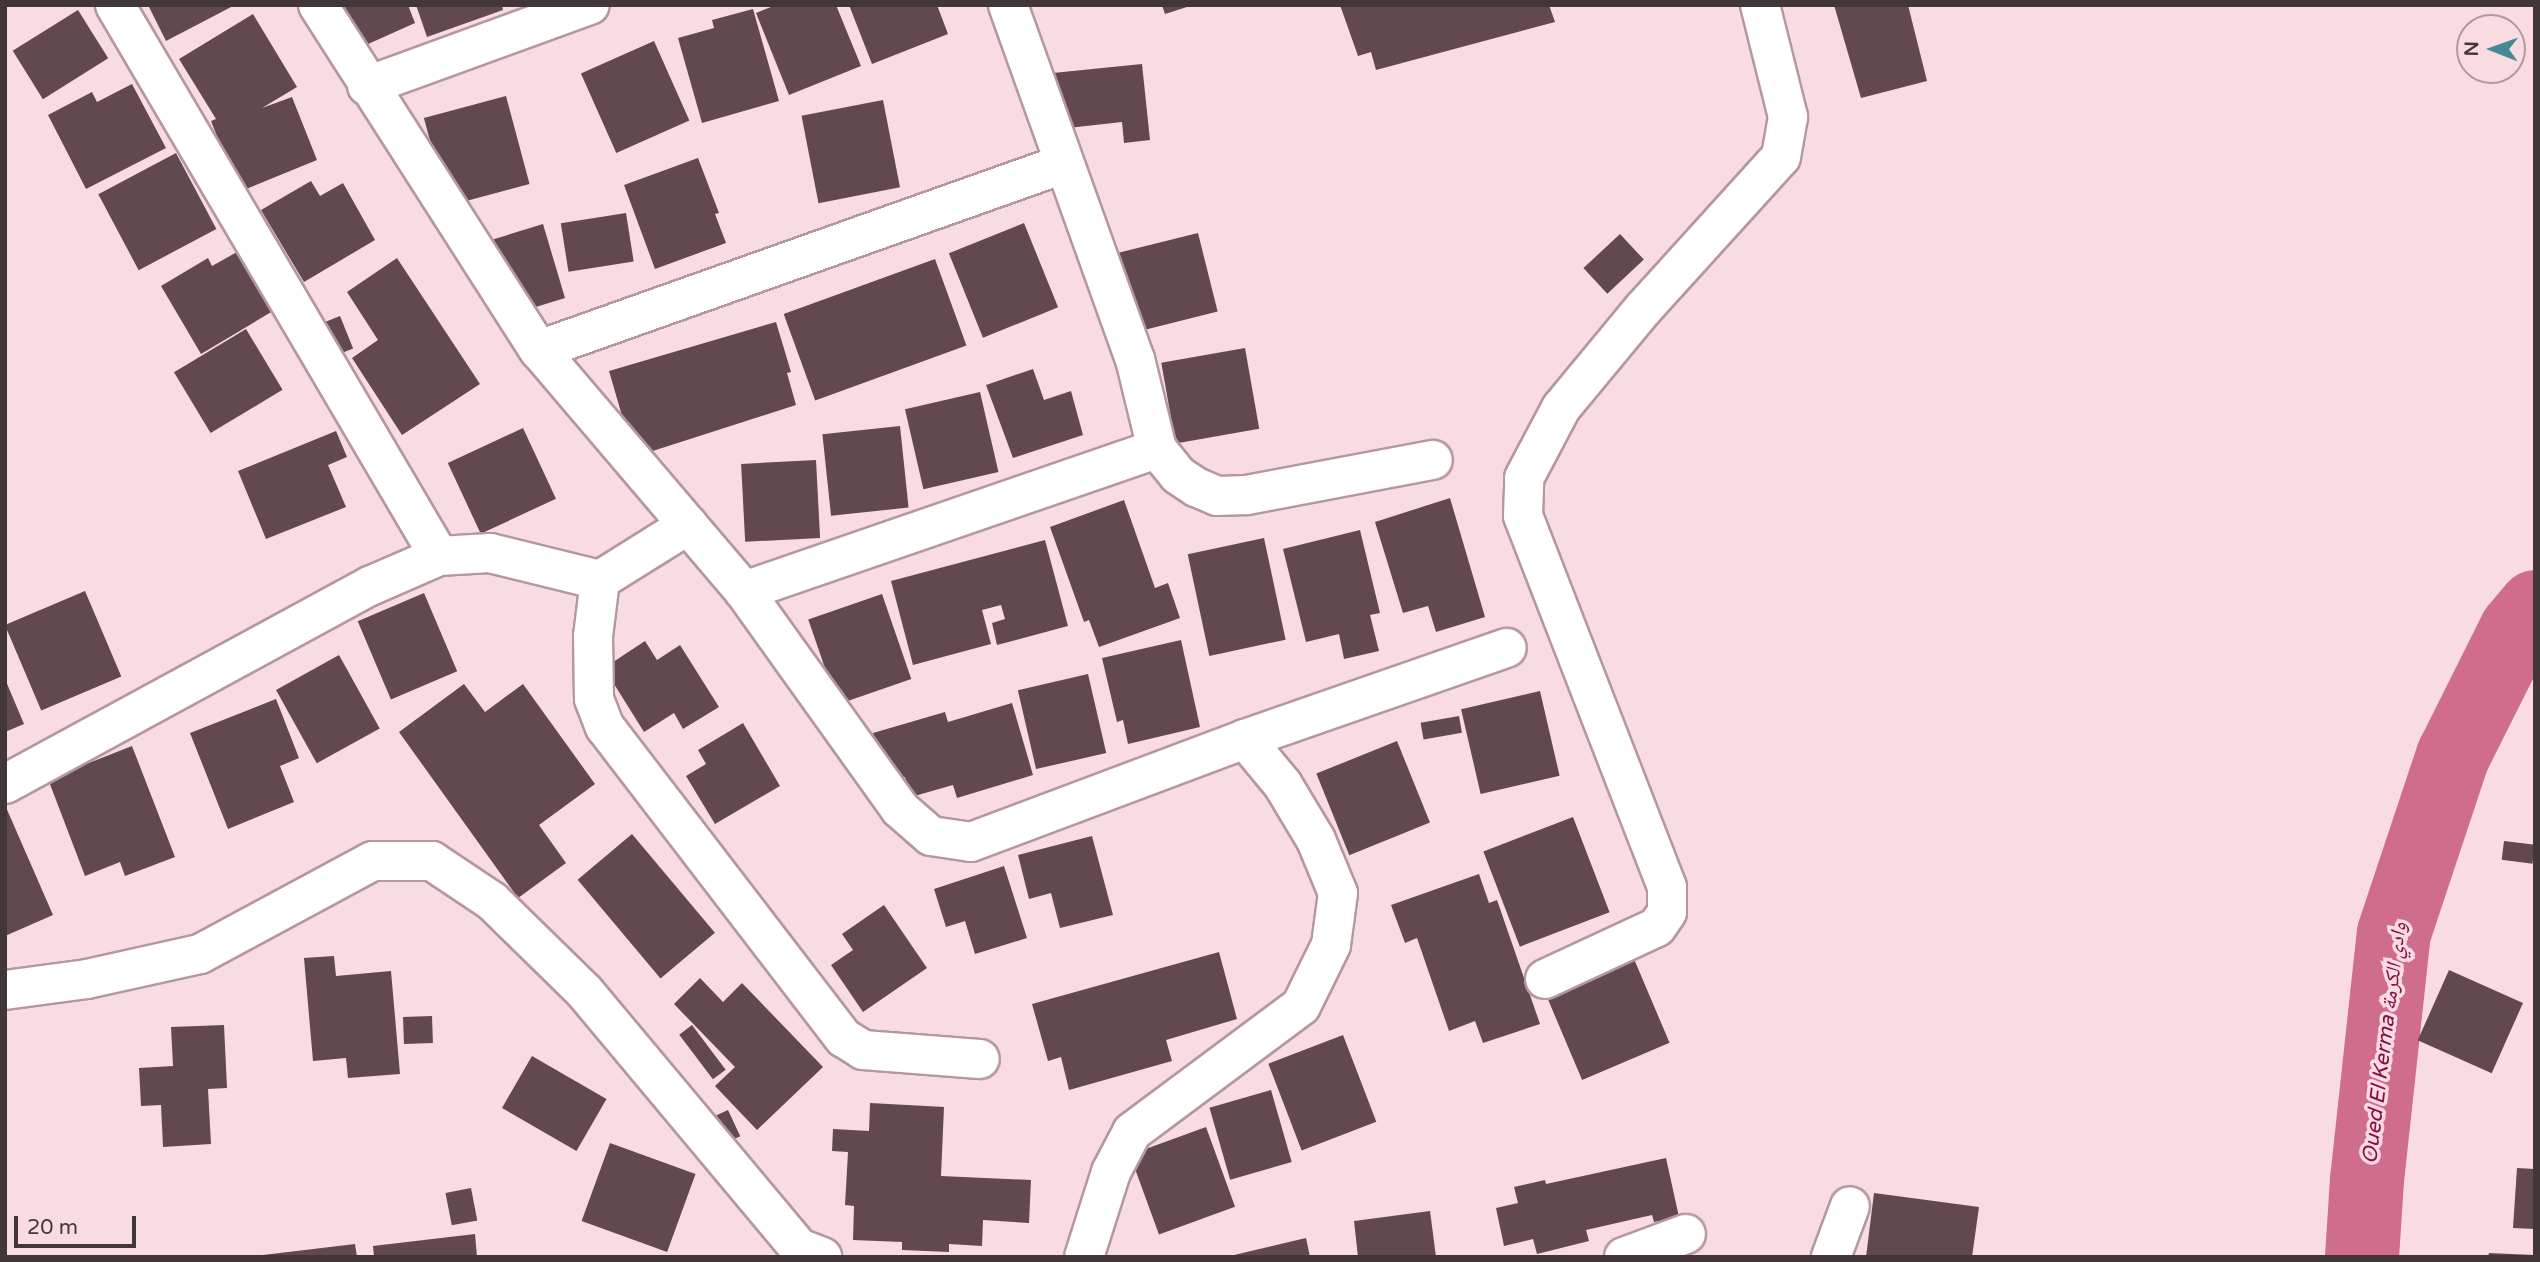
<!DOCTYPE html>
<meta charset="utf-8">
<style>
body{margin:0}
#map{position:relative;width:2540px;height:1262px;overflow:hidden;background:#f9dbe2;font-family:"Varela Round","Noto Naskh Arabic",sans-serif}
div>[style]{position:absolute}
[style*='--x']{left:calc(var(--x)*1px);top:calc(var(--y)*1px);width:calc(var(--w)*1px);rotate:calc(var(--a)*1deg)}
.river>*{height:74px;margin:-37px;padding:0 37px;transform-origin:37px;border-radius:37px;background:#d06d8c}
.building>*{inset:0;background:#624950;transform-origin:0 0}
.roads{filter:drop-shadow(2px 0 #b5989f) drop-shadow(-2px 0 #b5989f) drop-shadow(0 2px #b5989f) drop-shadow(0 -2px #b5989f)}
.minor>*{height:38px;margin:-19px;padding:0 19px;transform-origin:19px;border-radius:19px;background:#fff}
span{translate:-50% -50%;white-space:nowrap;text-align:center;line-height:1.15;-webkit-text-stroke:7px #f9dbe2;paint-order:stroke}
.water-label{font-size:21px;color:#890b45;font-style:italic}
.frame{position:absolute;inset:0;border:7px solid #423639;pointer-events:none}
.north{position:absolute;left:2456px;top:14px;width:70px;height:70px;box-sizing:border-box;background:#f9dbe2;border:2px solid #b0999e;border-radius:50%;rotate:271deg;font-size:19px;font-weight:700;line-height:28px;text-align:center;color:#423639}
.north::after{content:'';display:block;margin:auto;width:24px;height:32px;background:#448996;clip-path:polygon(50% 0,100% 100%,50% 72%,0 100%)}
.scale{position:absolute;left:14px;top:1216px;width:122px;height:32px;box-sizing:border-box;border:4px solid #423639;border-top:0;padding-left:9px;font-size:21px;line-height:24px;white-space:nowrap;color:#423639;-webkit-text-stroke:5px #f9dbe2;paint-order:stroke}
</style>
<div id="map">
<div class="river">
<i style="--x:2362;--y:1257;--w:77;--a:-86.3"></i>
<i style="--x:2367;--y:1180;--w:248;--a:-83.8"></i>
<i style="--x:2394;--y:933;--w:187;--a:-71.6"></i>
<i style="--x:2453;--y:756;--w:141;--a:-63.4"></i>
<i style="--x:2516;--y:630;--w:30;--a:-50"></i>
</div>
<div class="building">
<i style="clip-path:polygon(148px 5px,235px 5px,166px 41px)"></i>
<i style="clip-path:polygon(327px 5px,408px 5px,415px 23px,348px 53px)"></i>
<i style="clip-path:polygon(416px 5px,502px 5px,503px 10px,427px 37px)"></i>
<i style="clip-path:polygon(776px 5px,836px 5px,861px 66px,789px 95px,756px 13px)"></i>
<i style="clip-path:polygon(849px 5px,937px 5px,948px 34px,872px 64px)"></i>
<i style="clip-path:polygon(1162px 5px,1190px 5px,1190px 6px,1165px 14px)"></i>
<i style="clip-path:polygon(1340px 5px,1549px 5px,1555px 22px,1376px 70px,1371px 52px,1358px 56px)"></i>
<i style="clip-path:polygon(1834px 5px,1908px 5px,1927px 81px,1861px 98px)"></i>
<i style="clip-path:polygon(753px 9px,779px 101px,702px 123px,678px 38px,714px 28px,712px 20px)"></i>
<i style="left:78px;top:10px;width:57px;height:77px;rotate:58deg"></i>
<i style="clip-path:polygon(253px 14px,297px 87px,262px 108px,292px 97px,317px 160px,239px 192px,211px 121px,216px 119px,179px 59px)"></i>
<i style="left:654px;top:41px;width:87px;height:80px;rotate:66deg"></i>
<i style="clip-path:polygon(1142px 64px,1150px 140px,1124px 143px,1122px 122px,1059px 129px,1053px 73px)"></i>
<i style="clip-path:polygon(132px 84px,166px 148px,86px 189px,48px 115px,92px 92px,97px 102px)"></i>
<i style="left:506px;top:96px;width:91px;height:85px;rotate:75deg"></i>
<i style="left:883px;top:100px;width:89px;height:83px;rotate:79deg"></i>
<i style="left:176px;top:153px;width:86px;height:88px;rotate:62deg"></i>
<i style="clip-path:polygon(698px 158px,719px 213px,715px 214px,726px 243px,655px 269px,624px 185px)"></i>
<i style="clip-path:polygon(311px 181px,320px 196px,343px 183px,375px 240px,304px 282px,261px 210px)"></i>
<i style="left:626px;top:213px;width:49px;height:66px;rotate:81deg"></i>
<i style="left:1024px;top:223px;width:91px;height:81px;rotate:68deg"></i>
<i style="clip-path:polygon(543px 224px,565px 298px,526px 310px,488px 241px)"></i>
<i style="left:1198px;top:233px;width:81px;height:84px;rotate:76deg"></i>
<i style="left:1620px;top:234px;width:35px;height:50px;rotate:47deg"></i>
<i style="clip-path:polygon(237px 252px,273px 311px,201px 354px,161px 286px,208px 258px,212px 266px)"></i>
<i style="clip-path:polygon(397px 258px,480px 384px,402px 435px,352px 358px,378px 340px,347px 292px)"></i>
<i style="left:935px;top:259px;width:92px;height:161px;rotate:70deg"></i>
<i style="left:340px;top:316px;width:35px;height:25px;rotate:68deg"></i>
<i style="clip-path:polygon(776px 322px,791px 372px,787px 373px,796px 405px,634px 457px,609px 371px)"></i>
<i style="left:246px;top:329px;width:71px;height:84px;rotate:59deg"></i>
<i style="left:1245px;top:348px;width:82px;height:85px;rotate:80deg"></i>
<i style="clip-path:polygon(1033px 369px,1044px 400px,1071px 391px,1083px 435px,1013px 458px,986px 385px)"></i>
<i style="left:980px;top:392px;width:82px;height:77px;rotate:77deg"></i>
<i style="left:900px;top:426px;width:82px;height:78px;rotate:84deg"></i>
<i style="left:523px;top:428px;width:78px;height:83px;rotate:65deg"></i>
<i style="clip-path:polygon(336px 431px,347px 457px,328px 465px,346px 507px,266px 539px,238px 471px)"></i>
<i style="left:816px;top:460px;width:78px;height:75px;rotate:87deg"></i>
<i style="clip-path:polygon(1450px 498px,1485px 617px,1436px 632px,1428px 606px,1403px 613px,1375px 522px)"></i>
<i style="clip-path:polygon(1124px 500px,1155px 588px,1168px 583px,1180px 618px,1099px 647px,1089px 620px,1084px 622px,1050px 527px)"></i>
<i style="clip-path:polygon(1360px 530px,1380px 613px,1370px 615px,1379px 651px,1344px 659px,1339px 634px,1306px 642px,1283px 549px)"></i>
<i style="left:1264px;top:538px;width:104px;height:78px;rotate:78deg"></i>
<i style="clip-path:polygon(1045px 540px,1068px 626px,997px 645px,992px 623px,1005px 619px,1001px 605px,982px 610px,991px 644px,913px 665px,891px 581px)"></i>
<i style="left:85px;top:591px;width:93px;height:87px;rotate:67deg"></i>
<i style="left:424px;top:593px;width:85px;height:72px;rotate:67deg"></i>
<i style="left:882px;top:594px;width:90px;height:78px;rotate:71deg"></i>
<i style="clip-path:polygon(1181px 640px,1200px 727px,1128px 744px,1123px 720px,1117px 722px,1102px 658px)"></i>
<i style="clip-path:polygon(645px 641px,657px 660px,680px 645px,719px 707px,683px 729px,674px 713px,644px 732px,604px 668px)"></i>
<i style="left:339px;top:655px;width:84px;height:72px;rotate:61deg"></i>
<i style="left:1088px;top:674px;width:81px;height:72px;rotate:77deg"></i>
<i style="clip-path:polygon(5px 679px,24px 724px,5px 732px)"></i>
<i style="clip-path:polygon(464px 684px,485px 712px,523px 684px,595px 784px,539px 825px,566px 863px,518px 898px,399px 732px)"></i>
<i style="left:1540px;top:691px;width:87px;height:81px;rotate:77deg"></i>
<i style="clip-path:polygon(276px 699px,299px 758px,280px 766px,294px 802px,228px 829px,190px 733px)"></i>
<i style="clip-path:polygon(1012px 703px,1033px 775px,957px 798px,953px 785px,911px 797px,905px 777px,887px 783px,873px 733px,945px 712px,948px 722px)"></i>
<i style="left:1459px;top:716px;width:17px;height:39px;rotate:80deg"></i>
<i style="clip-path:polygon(743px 723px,780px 786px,715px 824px,686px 776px,706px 764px,698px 750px)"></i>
<i style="left:1397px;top:741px;width:88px;height:87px;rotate:68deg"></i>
<i style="clip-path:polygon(132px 746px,175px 857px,125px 876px,120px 862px,85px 876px,48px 779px)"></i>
<i style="clip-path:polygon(5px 805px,53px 915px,5px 936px)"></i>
<i style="left:1573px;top:817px;width:102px;height:96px;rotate:69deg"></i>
<i style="left:632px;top:834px;width:129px;height:71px;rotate:50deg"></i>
<i style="clip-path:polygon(1092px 836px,1113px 915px,1060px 928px,1051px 893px,1029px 899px,1018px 855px)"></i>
<i style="left:2504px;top:841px;width:31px;height:19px;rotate:7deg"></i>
<i style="clip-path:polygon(1004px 866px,1027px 938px,975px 954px,965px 921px,946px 927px,934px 889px)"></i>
<i style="clip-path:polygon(1479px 874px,1489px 903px,1497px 900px,1540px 1024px,1483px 1043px,1475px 1021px,1449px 1031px,1417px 938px,1405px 943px,1391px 905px)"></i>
<i style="clip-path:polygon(884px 905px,927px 968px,863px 1012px,831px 965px,853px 950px,842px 934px)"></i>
<i style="clip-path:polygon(1219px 952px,1237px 1019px,1166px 1040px,1172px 1061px,1069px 1090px,1061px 1057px,1048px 1061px,1032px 1004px)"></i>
<i style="clip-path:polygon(334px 956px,336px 976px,391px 971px,400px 1074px,348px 1078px,346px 1058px,313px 1061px,304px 958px)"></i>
<i style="left:1634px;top:959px;width:91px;height:95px;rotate:67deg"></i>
<i style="left:2449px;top:970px;width:81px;height:77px;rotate:24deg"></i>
<i style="clip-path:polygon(700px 978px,723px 1002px,742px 983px,823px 1067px,757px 1130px,715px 1086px,735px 1067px,674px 1004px)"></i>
<i style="left:432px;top:1016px;width:27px;height:29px;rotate:88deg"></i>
<i style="clip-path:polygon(224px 1025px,227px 1088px,208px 1089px,211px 1144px,163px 1147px,161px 1105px,141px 1106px,139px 1068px,173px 1066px,171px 1027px)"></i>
<i style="left:692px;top:1025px;width:56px;height:16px;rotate:53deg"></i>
<i style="left:1343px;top:1035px;width:93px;height:80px;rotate:69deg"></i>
<i style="left:532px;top:1056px;width:86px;height:60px;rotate:30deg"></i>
<i style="left:1271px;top:1090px;width:75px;height:64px;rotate:74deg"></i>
<i style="clip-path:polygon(870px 1103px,944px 1107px,941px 1176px,1031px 1180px,1029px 1223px,983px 1220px,982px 1246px,949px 1244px,949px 1252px,902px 1250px,902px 1242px,853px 1240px,854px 1206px,845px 1205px,848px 1152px,832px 1151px,833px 1129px,869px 1131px)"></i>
<i style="left:728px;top:1110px;width:29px;height:15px;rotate:65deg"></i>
<i style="left:1206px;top:1127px;width:85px;height:81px;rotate:70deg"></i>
<i style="left:610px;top:1143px;width:91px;height:83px;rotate:20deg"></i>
<i style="clip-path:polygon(1666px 1158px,1679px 1217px,1654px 1222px,1652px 1215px,1586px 1230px,1589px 1241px,1537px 1254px,1533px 1239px,1504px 1246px,1496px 1208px,1518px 1203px,1514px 1187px,1545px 1180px,1546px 1184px)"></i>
<i style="clip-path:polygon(2517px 1168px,2535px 1169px,2535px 1229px,2513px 1228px)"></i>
<i style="left:471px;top:1188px;width:33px;height:26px;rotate:79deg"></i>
<i style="clip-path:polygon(1874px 1193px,1979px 1207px,1972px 1257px,1866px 1257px)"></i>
<i style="clip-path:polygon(1430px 1211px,1436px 1257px,1358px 1257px,1354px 1221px)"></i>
<i style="clip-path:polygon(475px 1234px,477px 1257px,374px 1257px,373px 1246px)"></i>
<i style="clip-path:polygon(1306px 1238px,1310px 1257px,1230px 1257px,1230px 1256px)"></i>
<i style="clip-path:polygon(355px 1244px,357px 1257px,263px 1257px,263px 1255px)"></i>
<i style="clip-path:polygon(2489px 1253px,2534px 1255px,2534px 1257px,2488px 1257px)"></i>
</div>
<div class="roads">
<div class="minor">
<i style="--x:115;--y:5;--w:639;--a:59.54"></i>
<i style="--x:318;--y:5;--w:410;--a:57.4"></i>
<i style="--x:539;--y:350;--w:316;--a:49.6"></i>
<i style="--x:744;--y:591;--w:268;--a:54.4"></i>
<i style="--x:900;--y:809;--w:41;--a:41.1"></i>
<i style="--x:931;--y:836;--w:40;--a:8.5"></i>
<i style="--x:971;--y:842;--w:293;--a:-20.6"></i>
<i style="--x:1245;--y:739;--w:60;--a:50.4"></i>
<i style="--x:1283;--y:785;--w:64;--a:59"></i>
<i style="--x:1316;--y:840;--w:57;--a:67.5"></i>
<i style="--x:1338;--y:893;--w:52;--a:97.7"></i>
<i style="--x:1331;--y:945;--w:68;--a:116.2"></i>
<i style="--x:1301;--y:1006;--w:211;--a:143.3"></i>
<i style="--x:1132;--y:1132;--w:45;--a:117.7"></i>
<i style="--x:1111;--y:1172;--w:89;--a:107.6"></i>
<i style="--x:1008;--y:5;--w:376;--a:70.3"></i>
<i style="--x:1135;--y:359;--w:93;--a:76.3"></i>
<i style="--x:1157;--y:449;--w:33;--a:51"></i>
<i style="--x:1178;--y:475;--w:22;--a:34"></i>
<i style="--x:1196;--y:487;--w:23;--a:23"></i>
<i style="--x:1217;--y:496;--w:30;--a:-2"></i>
<i style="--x:1247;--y:495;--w:189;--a:-10.7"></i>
<i style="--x:367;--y:86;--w:237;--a:-20"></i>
<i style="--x:539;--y:350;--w:556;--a:-19.54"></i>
<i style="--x:600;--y:580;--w:56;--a:97.1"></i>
<i style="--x:593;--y:636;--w:63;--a:89.1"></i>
<i style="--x:594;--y:699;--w:30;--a:69"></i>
<i style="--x:605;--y:727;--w:392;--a:52.5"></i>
<i style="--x:844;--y:1038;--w:22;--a:32"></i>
<i style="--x:863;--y:1050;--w:117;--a:4.4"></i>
<i style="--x:744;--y:591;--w:437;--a:-19"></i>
<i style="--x:1245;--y:739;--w:277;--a:-19.2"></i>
<i style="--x:5;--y:784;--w:415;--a:-28.5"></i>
<i style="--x:370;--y:586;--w:75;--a:-23.5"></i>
<i style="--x:439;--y:556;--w:51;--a:-3.4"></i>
<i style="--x:490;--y:553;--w:113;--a:13.8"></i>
<i style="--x:600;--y:580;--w:104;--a:-32"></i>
<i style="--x:1545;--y:979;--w:123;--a:-24.9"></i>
<i style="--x:1657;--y:927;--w:18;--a:-56"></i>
<i style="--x:1667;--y:912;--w:25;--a:-90"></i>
<i style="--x:1667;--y:887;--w:398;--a:-111.2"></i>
<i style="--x:1523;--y:516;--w:38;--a:-88"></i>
<i style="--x:1524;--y:478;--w:79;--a:-62.1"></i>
<i style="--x:1561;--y:408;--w:129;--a:-50.4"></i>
<i style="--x:1643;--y:309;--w:205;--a:-47.8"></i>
<i style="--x:1781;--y:157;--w:41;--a:-80.1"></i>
<i style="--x:1788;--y:117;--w:115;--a:-104"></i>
<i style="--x:5;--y:990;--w:83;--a:-7.6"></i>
<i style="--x:87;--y:979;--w:116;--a:-12.5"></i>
<i style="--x:200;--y:954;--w:196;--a:-28.3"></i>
<i style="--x:373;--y:861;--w:59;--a:0"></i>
<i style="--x:432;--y:861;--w:72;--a:33.7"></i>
<i style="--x:492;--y:901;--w:129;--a:44.4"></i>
<i style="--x:584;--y:991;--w:335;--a:50.1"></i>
<i style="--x:799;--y:1248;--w:25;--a:21"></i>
<i style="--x:1624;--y:1257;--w:66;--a:-20.4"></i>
<i style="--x:1831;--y:1257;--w:54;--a:-69.6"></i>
</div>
</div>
<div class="water-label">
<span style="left:2385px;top:1043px;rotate:-83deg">Oued El Kerma وادي الكرمة</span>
</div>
<div class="frame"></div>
<div class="north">N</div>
<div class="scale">20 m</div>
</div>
